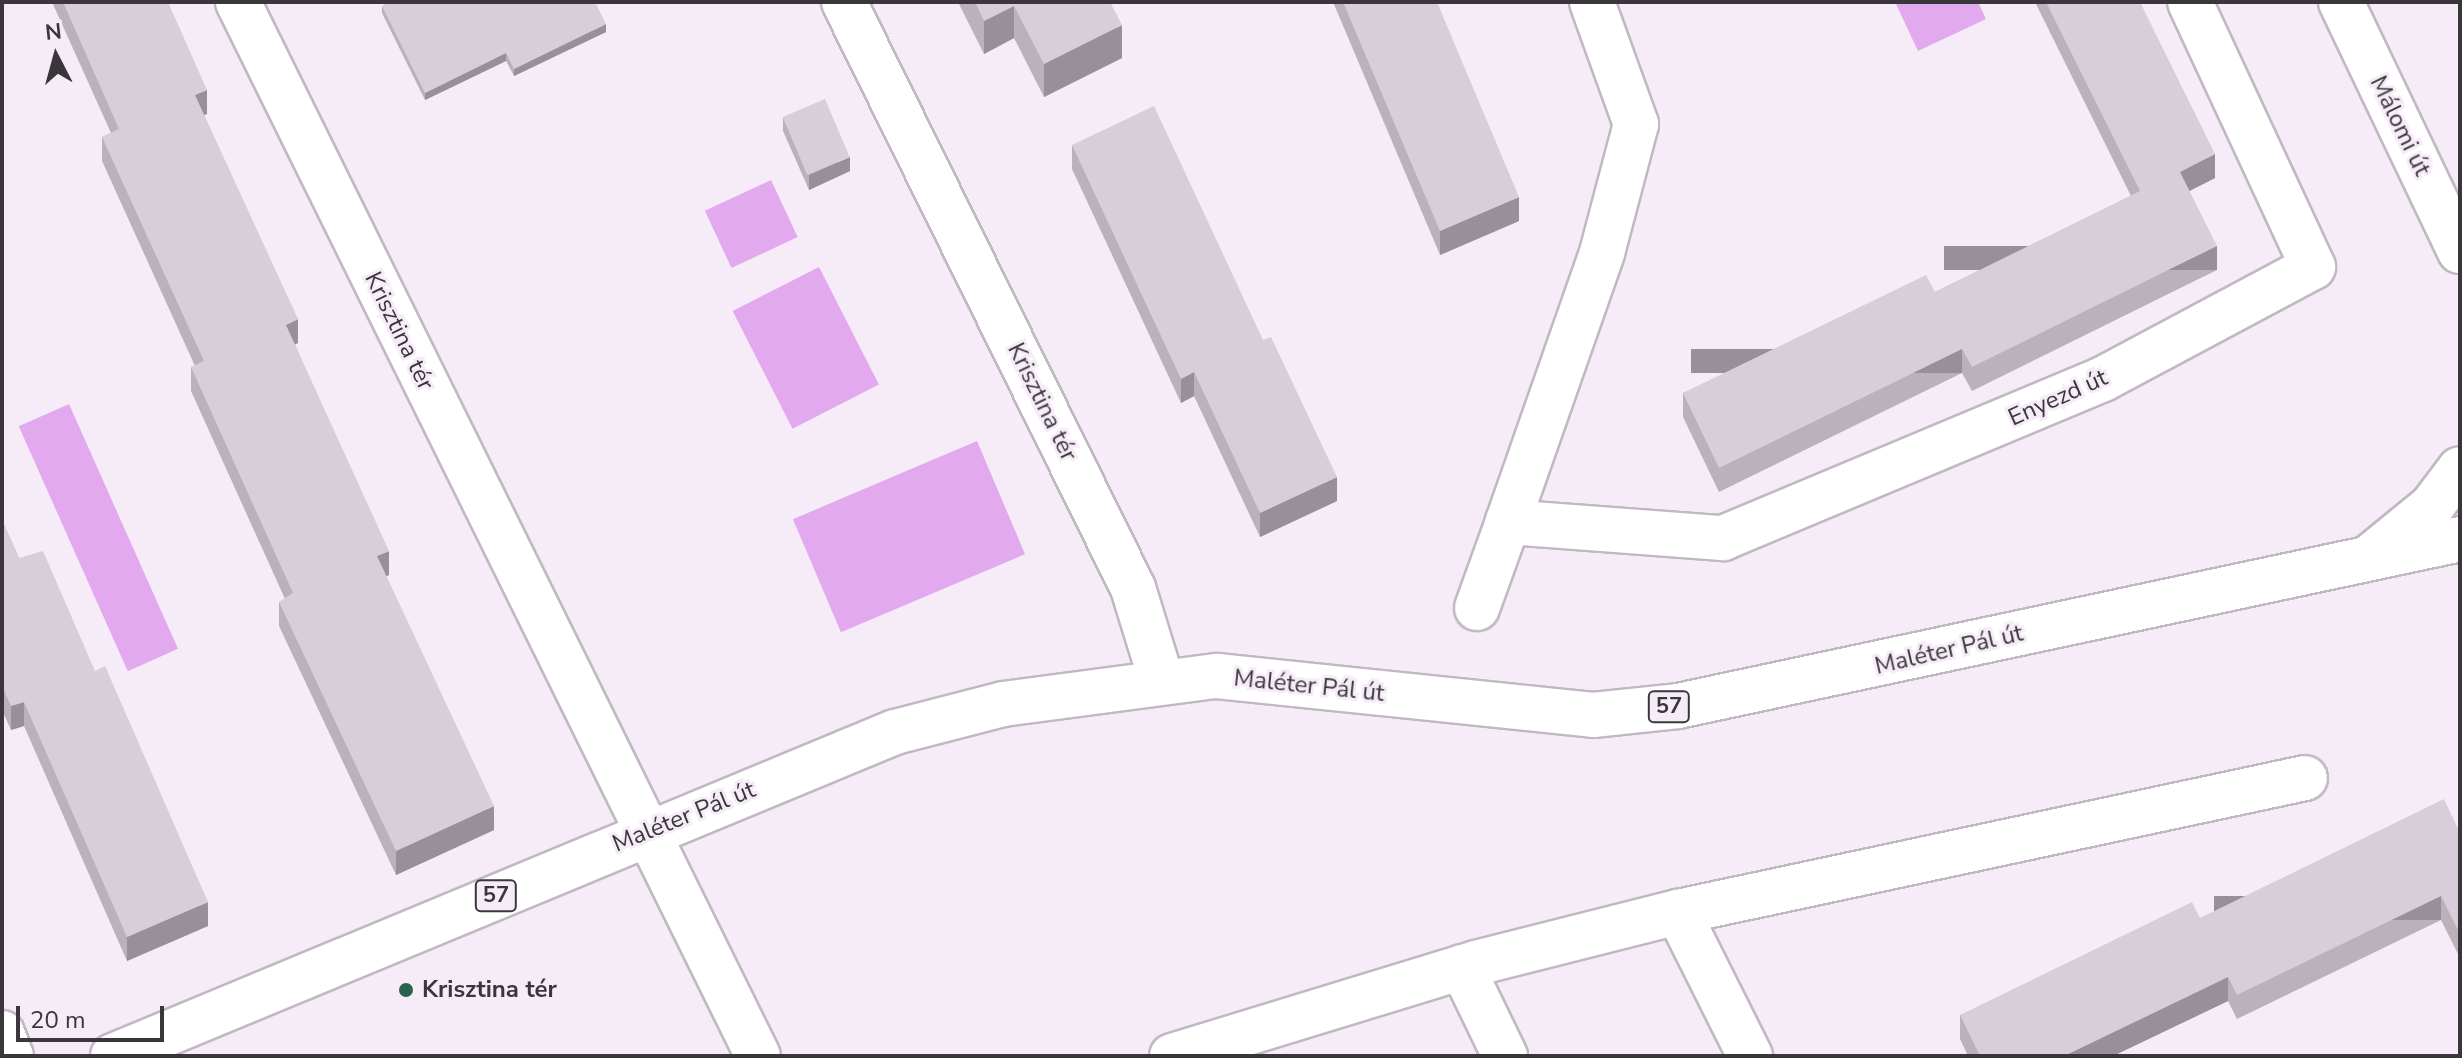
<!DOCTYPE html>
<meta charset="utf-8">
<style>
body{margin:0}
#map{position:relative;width:2462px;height:1058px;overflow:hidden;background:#f6ecf8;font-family:"Nunito Sans",sans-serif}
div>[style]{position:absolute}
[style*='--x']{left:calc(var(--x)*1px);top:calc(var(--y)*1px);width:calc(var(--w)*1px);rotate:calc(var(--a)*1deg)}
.green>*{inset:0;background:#e2a9ef;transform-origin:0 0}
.roads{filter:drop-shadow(2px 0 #c1b8c3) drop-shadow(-2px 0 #c1b8c3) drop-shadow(0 2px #c1b8c3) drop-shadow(0 -2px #c1b8c3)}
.minor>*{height:44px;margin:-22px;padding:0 22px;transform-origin:22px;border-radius:22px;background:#fff}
.major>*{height:44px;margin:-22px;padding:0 22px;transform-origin:22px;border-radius:22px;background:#fff}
.wall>*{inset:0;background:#bab1bb}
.shaded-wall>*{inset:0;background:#979099;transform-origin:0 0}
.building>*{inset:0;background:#d8ceda;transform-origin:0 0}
.dots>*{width:22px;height:22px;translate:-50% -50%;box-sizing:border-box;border:4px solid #f6ecf8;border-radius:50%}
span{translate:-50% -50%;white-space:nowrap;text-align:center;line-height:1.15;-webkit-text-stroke:6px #f6ecf8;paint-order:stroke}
.shield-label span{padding:2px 6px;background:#f6ecf8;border:2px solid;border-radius:6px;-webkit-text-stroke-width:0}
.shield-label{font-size:22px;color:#3a363b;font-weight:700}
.street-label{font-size:24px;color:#3a363b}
.poi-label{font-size:24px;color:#3a363b;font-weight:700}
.left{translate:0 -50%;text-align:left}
.frame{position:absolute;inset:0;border:4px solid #3a363b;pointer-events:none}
.north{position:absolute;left:16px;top:16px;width:80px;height:80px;-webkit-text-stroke:6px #f6ecf8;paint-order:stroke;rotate:354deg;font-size:22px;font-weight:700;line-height:32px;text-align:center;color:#3a363b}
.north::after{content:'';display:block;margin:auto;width:28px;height:36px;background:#3a363b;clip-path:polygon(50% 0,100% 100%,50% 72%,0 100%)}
.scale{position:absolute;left:16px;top:1006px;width:148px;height:36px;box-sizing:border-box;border:4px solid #3a363b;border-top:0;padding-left:10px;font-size:24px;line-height:28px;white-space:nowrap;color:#3a363b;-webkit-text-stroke:6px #f6ecf8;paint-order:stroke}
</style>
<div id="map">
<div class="green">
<i style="clip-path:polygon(1895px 2px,1978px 2px,1986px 19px,1918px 51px)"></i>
<i style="left:771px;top:180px;width:63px;height:73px;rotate:65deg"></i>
<i style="left:819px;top:267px;width:132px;height:97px;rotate:63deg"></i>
<i style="left:69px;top:404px;width:268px;height:55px;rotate:66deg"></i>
<i style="left:977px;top:441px;width:123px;height:200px;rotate:67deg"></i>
</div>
<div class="roads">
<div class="minor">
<i style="--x:238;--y:2;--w:1175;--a:63.74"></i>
<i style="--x:844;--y:2;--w:653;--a:63.75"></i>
<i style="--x:1133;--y:588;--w:95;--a:72.9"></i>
<i style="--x:1592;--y:2;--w:130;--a:70.2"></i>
<i style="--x:1636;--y:124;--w:133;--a:104.8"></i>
<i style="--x:1602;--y:253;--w:285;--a:109.3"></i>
<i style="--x:1508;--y:522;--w:216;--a:4.3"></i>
<i style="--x:1723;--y:538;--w:412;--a:-22.7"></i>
<i style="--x:2103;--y:379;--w:238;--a:-28.1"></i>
<i style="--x:2313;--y:267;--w:292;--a:-114.9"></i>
<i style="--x:2341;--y:2;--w:276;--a:64.5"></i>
<i style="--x:1477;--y:608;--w:91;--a:-70.2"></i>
<i style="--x:1678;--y:912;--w:161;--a:63.4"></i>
<i style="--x:1462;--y:967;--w:99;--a:64.2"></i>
<i style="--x:2;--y:1033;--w:25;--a:69"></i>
<i style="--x:1172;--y:1056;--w:318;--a:-17"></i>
<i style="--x:1476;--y:963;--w:208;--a:-14.2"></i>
<i style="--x:1678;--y:912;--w:641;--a:-12.06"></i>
</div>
<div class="major">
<i style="--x:2371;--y:556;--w:79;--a:-39.3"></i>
<i style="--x:2432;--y:506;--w:46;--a:-52.9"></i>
<i style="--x:113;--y:1056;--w:846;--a:-22.51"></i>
<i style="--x:895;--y:732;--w:112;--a:-14.5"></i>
<i style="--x:1003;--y:704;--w:216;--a:-7.5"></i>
<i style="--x:1217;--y:676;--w:378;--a:5.9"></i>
<i style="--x:1593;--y:715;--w:85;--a:-6"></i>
<i style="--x:1678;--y:706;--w:800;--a:-12.05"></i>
</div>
</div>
<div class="wall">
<i style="clip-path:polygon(52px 2px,168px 2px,207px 114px,204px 115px,298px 343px,295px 344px,389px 575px,386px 576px,494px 830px,396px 875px,279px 626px,279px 602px,285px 599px,191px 391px,191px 367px,195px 366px,102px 161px,102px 137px,111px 133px)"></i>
<i style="clip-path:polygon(958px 2px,1110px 2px,1122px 58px,1044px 97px,1014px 38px,984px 54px)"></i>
<i style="clip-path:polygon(1333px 2px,1437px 2px,1519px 221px,1440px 255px)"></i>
<i style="clip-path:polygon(2035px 2px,2140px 2px,2215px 178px,2189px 191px,2217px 270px,1972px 391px,1962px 373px,1719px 492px,1683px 417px,1683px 393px,1935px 292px,2131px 196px)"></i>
<i style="clip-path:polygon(382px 6px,606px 32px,514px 76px,506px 61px,425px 100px,382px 13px)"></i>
<i style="clip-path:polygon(783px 117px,850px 171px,809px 190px,783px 131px)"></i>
<i style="clip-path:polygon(1072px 145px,1337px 501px,1260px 537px,1194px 396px,1181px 403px,1072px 169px)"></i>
<i style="clip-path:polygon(2px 520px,19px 558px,208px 926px,127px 961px,24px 726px,11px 730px,2px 710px)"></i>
<i style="clip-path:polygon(2460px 833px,2460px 958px,2441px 920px,2237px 1019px,2228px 1001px,2113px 1056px,1968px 1056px,1960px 1039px,1960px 1015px,2200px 918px)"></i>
</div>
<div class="shaded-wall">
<i style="clip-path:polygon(1014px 6px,1014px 38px,984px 54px,984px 21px)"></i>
<i style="clip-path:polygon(606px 24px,606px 32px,514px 76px,514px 69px)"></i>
<i style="clip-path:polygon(1122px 25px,1122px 58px,1044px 97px,1044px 64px)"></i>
<i style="clip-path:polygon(506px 53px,506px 61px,425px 100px,425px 93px)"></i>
<i style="clip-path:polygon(207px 90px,207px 114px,195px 119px,195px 95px)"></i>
<i style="clip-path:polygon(2215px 154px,2215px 178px,2180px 196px,2180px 172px)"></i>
<i style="clip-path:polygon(850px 157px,850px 171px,809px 190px,809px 175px)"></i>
<i style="clip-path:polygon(1519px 197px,1519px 221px,1440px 255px,1440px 231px)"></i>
<i style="left:2217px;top:246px;width:24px;height:273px;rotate:90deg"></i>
<i style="clip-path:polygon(298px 319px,298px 343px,286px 349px,286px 325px)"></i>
<i style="left:1962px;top:349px;width:24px;height:271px;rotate:90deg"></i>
<i style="clip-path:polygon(1194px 372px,1194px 396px,1181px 403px,1181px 379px)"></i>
<i style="clip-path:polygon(1337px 477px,1337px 501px,1260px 537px,1260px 513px)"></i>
<i style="clip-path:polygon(389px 551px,389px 575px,377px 580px,377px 556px)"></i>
<i style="clip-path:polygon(24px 702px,24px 726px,11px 730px,11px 706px)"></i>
<i style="clip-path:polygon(494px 806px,494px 830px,396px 875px,396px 851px)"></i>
<i style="left:2441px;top:896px;width:24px;height:227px;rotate:90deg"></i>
<i style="clip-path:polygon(208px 902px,208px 926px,127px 961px,127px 937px)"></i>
<i style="clip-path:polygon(2228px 977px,2228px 1001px,2113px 1056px,2064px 1056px)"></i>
</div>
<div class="building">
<i style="clip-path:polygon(63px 2px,168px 2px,207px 90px,195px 95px,298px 319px,286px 325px,389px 551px,377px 556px,494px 806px,396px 851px,279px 602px,293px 593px,191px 367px,204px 361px,102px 137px,119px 129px)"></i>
<i style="clip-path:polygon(389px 2px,595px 2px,606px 24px,514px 69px,506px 53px,425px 93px,382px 6px)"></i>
<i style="clip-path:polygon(975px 2px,1110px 2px,1122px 25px,1044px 64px,1014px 6px,984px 21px)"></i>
<i style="clip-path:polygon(1343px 2px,1437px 2px,1519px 197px,1440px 231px)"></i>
<i style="clip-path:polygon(2046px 2px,2140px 2px,2215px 154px,2180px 172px,2217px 246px,1972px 367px,1962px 349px,1719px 468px,1683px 393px,1926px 275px,1935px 292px,2140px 191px)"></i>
<i style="left:825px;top:99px;width:63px;height:46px;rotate:67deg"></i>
<i style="clip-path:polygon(1154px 106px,1263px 340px,1271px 337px,1337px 477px,1260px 513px,1194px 372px,1181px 379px,1072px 145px)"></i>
<i style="clip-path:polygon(2px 520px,19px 558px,43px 551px,95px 671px,105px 666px,208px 902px,127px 937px,24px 702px,11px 706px,2px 686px)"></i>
<i style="clip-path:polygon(2444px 799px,2460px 833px,2460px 934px,2441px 896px,2237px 995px,2228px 977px,2064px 1056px,1980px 1056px,1960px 1015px,2192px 902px,2200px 918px)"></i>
</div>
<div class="dots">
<i style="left:406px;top:990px;background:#29644d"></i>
</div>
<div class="shield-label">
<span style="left:1669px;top:707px">57</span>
<span style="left:496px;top:896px">57</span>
</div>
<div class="street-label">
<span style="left:2400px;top:126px;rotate:64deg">Málomi út</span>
<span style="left:399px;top:331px;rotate:64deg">Krisztina tér</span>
<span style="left:2058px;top:398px;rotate:-24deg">Enyezd út</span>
<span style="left:1042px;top:402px;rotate:64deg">Krisztina tér</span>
<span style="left:1949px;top:650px;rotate:-13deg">Maléter Pál út</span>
<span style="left:1309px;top:686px;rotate:6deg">Maléter Pál út</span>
<span style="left:684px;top:817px;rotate:-22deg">Maléter Pál út</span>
</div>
<div class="poi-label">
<span class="left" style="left:422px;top:990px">Krisztina tér</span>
</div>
<div class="frame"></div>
<div class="north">N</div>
<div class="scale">20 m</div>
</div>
